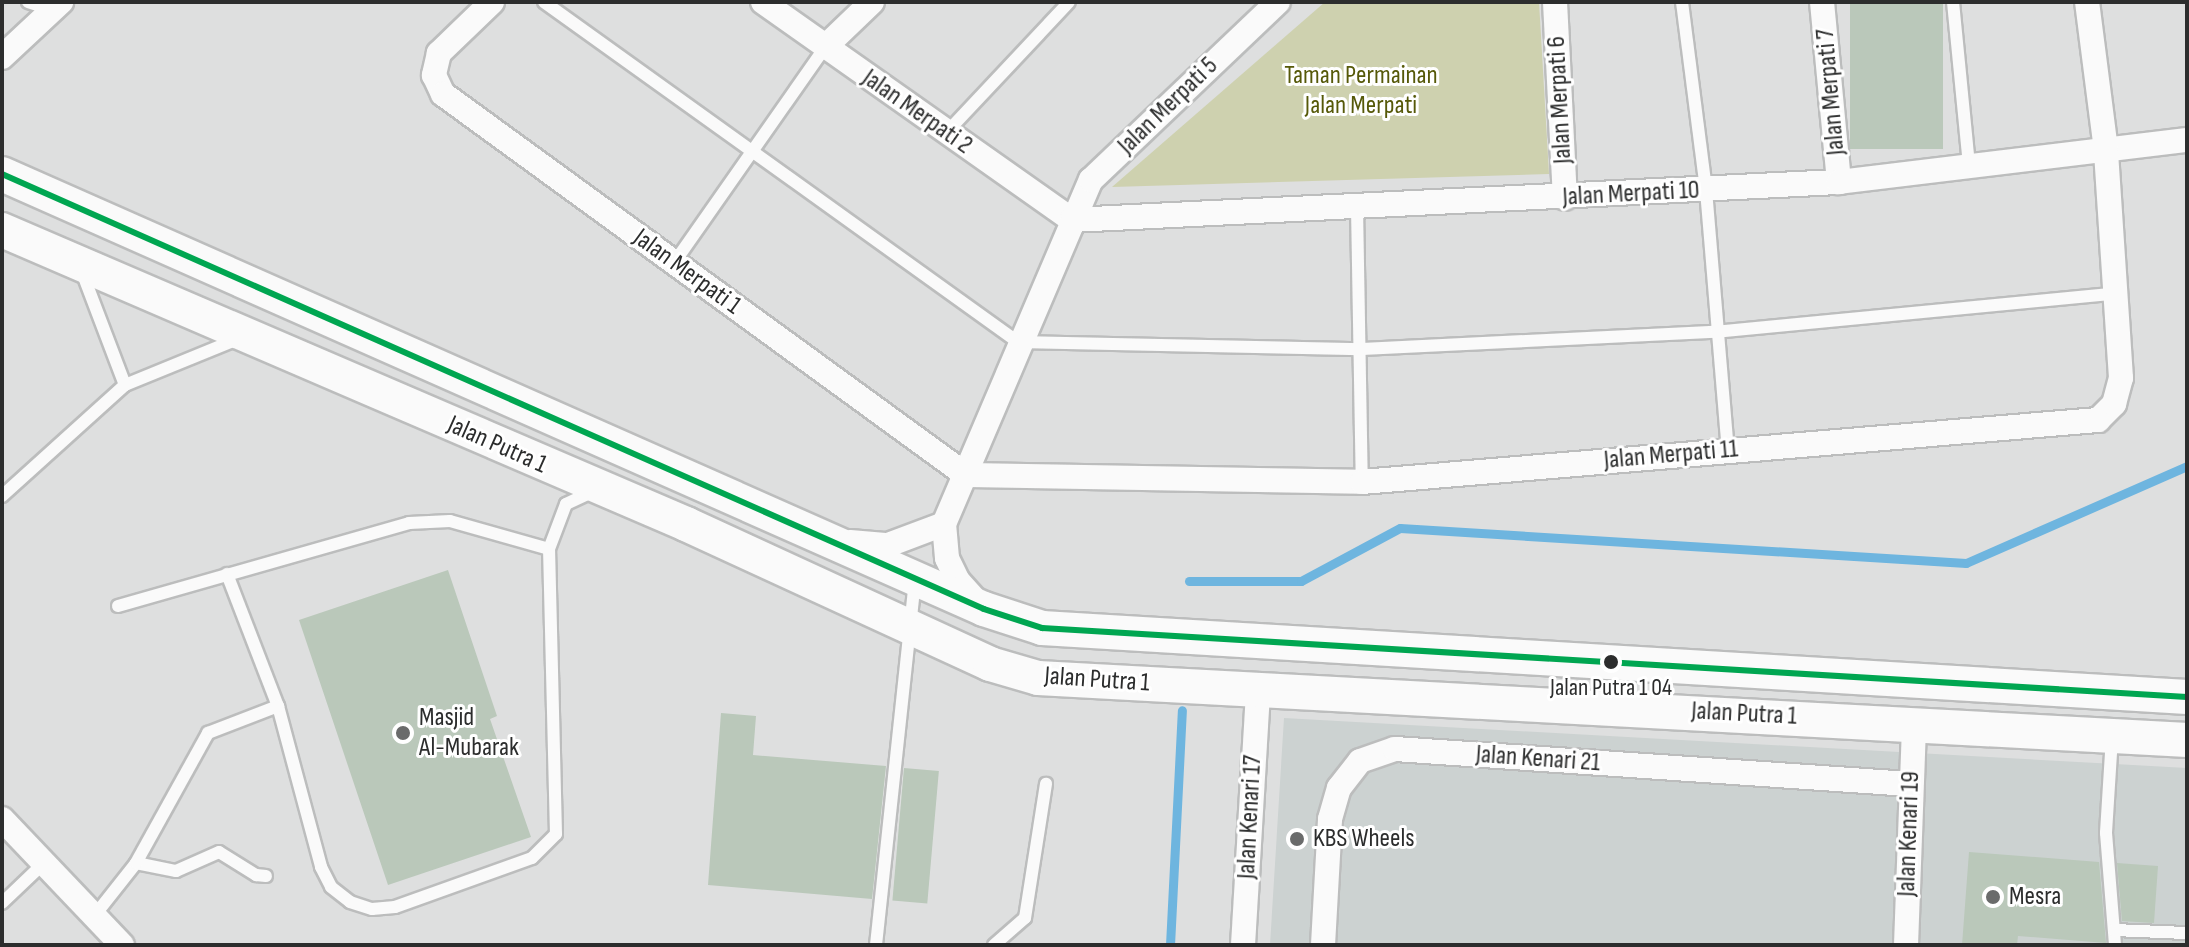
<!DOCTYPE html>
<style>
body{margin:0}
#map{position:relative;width:2189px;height:947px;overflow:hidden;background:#dedfdf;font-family:"Sofia Sans Condensed",sans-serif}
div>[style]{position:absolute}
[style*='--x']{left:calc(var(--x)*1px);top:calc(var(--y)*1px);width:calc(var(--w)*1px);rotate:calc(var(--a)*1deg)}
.built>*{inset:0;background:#ccd2d1}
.green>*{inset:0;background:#ced1af}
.stream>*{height:9px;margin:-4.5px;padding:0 4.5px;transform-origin:4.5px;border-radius:4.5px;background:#6eb5df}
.building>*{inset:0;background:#bac8ba;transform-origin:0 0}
.roads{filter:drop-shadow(2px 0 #bcbdbd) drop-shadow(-2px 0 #bcbdbd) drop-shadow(0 2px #bcbdbd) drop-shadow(0 -2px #bcbdbd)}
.service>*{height:12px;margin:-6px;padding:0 6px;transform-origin:6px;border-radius:6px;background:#fafafa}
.minor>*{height:24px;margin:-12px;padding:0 12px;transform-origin:12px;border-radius:12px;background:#fafafa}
.secondary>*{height:34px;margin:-17px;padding:0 17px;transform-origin:17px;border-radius:17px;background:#fafafa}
.bus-1>*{height:6px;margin:-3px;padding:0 3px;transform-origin:3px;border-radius:3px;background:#00a651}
.dots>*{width:22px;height:22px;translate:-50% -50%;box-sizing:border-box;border:4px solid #fff;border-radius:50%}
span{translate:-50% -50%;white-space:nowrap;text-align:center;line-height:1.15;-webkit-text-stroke:6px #fff;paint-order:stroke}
.bus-label{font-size:24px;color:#2c2d2d}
.park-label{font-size:26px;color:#565909}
.street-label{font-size:26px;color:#2c2d2d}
.poi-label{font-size:26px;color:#2c2d2d}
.left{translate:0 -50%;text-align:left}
.frame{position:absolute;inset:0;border:4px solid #2c2d2d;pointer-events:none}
</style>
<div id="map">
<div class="built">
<i style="clip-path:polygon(1284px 718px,2187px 768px,2187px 945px,1270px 945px)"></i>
</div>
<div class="green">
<i style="clip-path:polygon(1325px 2px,1539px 2px,1549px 174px,1112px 187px)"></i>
</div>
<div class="stream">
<i style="--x:1189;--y:581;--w:112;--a:0"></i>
<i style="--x:1301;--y:581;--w:112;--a:-28.2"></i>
<i style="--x:1400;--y:528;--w:567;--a:3.54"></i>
<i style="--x:1966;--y:563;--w:241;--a:-23.7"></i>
<i style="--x:1170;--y:945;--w:235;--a:-87.1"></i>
</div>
<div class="building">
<i style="left:1850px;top:2px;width:93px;height:147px"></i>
<i style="clip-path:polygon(448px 570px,497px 716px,490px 719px,531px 837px,388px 885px,299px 620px)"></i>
<i style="clip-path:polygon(721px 713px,756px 716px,753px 755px,886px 766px,872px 899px,708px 885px)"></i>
<i style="left:904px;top:768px;width:35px;height:133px;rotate:5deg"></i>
<i style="clip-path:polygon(1969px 852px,2099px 862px,2106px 943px,2018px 936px,2017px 945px,1962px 945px)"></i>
<i style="clip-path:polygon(2117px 863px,2158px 866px,2154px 923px,2122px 921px)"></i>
</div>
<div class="roads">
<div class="service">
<i style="--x:28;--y:2;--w:26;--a:18"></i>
<i style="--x:544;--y:2;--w:583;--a:35.65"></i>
<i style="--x:1018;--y:342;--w:344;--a:1.2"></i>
<i style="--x:1362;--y:349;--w:353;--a:-2.8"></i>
<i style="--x:1715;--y:332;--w:404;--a:-5.5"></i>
<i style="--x:1682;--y:2;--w:190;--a:82.7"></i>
<i style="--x:1706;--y:190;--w:261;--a:85.2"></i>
<i style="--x:1953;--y:2;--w:165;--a:84.4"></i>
<i style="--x:947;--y:132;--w:178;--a:-46.8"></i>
<i style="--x:1357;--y:207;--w:275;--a:89"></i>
<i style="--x:674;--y:263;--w:264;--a:-55"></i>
<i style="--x:125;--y:385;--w:124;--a:-22.2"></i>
<i style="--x:2;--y:496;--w:166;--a:-42.1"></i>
<i style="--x:125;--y:385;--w:124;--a:-110.8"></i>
<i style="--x:227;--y:574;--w:142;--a:68.9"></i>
<i style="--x:278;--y:706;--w:167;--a:75"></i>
<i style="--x:321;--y:867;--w:22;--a:63"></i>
<i style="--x:331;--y:887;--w:24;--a:38"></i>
<i style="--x:350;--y:902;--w:23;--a:18"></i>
<i style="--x:372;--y:909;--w:23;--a:-5"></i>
<i style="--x:395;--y:907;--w:145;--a:-19.7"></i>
<i style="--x:532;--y:858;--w:34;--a:-45"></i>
<i style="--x:556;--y:834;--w:285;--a:-91.4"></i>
<i style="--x:549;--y:549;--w:48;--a:-69.3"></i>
<i style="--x:566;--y:504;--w:29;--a:-25"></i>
<i style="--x:118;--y:606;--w:303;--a:-15.9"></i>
<i style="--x:409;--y:523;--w:41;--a:-2.8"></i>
<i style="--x:450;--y:521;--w:103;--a:15.8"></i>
<i style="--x:2112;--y:737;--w:96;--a:93.6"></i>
<i style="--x:2106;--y:833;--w:112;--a:85.4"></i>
<i style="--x:136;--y:863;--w:41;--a:11.3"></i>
<i style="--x:176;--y:871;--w:47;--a:-23.8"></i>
<i style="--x:219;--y:852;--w:44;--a:31.9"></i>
<i style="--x:256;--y:875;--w:10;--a:6"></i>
<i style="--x:2;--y:903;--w:57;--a:-43.6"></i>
<i style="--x:95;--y:915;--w:66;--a:-51.7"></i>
<i style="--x:136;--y:863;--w:149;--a:-61"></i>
<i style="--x:208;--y:733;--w:75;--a:-21.1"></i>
<i style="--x:2114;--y:930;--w:73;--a:2.4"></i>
<i style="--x:876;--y:945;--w:365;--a:-83.9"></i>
<i style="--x:994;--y:945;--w:41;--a:-41.1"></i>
<i style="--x:1025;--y:918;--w:136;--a:-81.1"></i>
</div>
<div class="minor">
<i style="--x:492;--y:2;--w:74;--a:136.1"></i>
<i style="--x:439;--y:53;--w:23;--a:103"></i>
<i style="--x:434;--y:75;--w:21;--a:65"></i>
<i style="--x:443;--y:94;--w:647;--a:36.07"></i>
<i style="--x:763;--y:2;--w:378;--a:35.2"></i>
<i style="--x:1555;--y:2;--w:196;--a:87.1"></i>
<i style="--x:1822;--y:2;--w:181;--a:84.6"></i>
<i style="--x:825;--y:47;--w:65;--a:-43.8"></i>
<i style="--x:2;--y:57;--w:81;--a:-43"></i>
<i style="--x:1072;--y:220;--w:768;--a:-2.84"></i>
<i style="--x:1839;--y:182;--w:351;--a:-6.9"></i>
<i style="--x:966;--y:475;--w:396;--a:1"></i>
<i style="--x:1362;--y:482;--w:739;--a:-4.82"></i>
<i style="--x:2098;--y:420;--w:23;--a:-45"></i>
<i style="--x:2114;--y:404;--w:27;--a:-75"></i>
<i style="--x:2121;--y:378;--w:228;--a:-93.8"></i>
<i style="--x:2106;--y:150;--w:149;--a:-97.3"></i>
<i style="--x:850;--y:542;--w:38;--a:5"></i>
<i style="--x:888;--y:545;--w:60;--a:-20.6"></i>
<i style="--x:978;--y:603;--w:30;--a:-132"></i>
<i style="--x:958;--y:581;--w:25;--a:-116"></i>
<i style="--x:947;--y:558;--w:34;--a:-95"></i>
<i style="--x:944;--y:524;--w:374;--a:-66.9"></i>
<i style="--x:1091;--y:180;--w:258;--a:-43.6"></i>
<i style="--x:2;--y:819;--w:174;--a:46.4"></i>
<i style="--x:1243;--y:945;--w:256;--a:-86.6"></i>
<i style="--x:1323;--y:945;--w:126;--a:-86.8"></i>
<i style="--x:1330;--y:819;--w:32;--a:-74"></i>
<i style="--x:1339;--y:788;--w:34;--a:-52"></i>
<i style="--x:1360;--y:761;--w:37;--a:-19"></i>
<i style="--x:1395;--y:749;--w:516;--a:3.89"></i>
<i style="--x:1906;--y:945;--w:222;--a:-87.9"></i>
</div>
<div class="secondary">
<i style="--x:2;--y:174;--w:1074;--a:23.89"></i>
<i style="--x:984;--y:609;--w:61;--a:18.1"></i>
<i style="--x:1042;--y:628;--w:1147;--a:3.45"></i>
<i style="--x:2;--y:230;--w:745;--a:23.26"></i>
<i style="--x:686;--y:524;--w:335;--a:24.7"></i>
<i style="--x:990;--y:664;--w:50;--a:16.3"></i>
<i style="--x:1038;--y:678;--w:1151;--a:3.09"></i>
</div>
</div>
<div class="bus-1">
<i style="--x:2;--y:174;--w:1074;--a:23.89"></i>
<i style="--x:984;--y:609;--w:61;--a:18.1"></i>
<i style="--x:1042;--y:628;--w:1147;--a:3.45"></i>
</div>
<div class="dots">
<i style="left:1611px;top:662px;background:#2c2d2d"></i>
<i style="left:403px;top:733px;background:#6a6b6b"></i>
<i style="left:1297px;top:839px;background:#6a6b6b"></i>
<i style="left:1993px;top:897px;background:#6a6b6b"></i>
</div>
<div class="bus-label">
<span style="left:1611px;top:688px">Jalan Putra 1 04</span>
</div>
<div class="park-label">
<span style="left:1361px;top:91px">Taman Permainan<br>Jalan Merpati</span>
</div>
<div class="street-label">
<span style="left:1831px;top:92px;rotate:-95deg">Jalan Merpati 7</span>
<span style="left:1560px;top:100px;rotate:-93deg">Jalan Merpati 6</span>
<span style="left:1168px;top:106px;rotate:-44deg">Jalan Merpati 5</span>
<span style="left:917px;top:112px;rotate:35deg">Jalan Merpati 2</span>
<span style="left:1631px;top:194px;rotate:-3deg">Jalan Merpati 10</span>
<span style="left:687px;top:272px;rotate:36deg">Jalan Merpati 1</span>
<span style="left:497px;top:445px;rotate:24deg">Jalan Putra 1</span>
<span style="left:1671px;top:455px;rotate:-5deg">Jalan Merpati 11</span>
<span style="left:1097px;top:680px;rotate:4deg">Jalan Putra 1</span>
<span style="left:1744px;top:714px;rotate:3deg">Jalan Putra 1</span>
<span style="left:1538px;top:759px;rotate:4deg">Jalan Kenari 21</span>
<span style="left:1250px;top:817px;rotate:-87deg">Jalan Kenari 17</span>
<span style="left:1909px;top:834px;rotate:-88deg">Jalan Kenari 19</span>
</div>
<div class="poi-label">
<span class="left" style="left:419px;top:733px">Masjid<br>Al-Mubarak</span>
<span class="left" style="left:1313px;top:839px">KBS Wheels</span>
<span class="left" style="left:2009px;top:897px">Mesra</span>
</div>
<div class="frame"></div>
</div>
